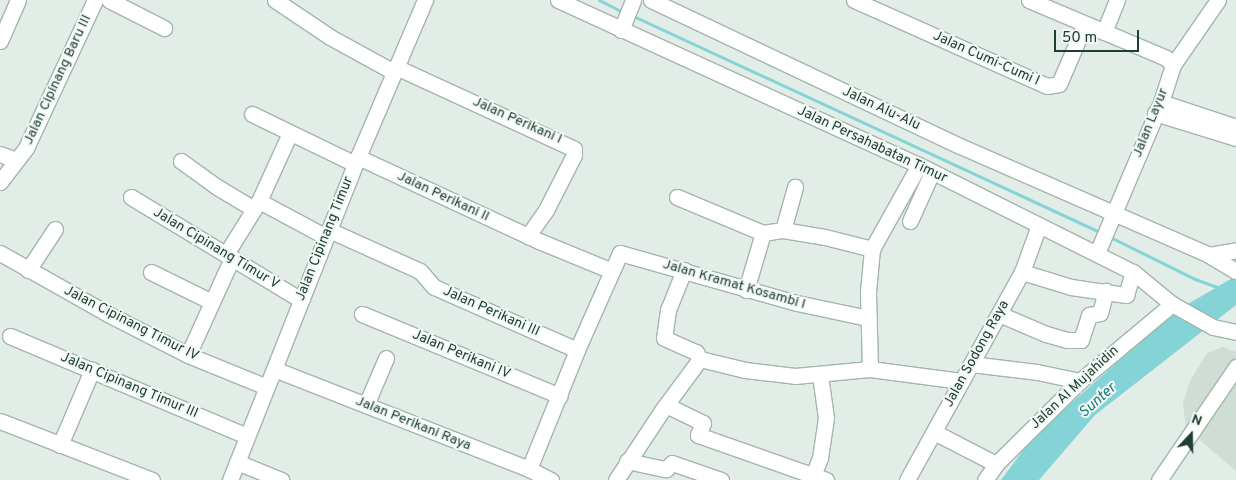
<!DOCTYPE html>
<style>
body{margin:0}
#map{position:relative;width:1236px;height:480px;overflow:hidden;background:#e1ede6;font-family:Overpass,sans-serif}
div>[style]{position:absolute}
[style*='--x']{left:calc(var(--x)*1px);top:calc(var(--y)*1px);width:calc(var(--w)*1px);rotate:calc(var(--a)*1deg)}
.built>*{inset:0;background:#cfddd5}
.water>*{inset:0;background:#84d3d7}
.stream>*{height:3px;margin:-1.5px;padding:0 1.5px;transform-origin:1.5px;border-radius:1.5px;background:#84d3d7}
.roads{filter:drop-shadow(1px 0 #a3b5ad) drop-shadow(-1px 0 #a3b5ad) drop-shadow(0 1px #a3b5ad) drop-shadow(0 -1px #a3b5ad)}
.minor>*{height:15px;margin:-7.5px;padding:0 7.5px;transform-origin:7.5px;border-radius:7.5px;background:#fff}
span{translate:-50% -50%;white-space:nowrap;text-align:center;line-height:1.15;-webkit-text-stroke:4px #f2f9f5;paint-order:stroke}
.street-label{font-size:14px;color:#203f33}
.water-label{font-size:15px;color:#157a80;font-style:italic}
.north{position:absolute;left:1166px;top:410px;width:50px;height:50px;-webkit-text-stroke:4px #f2f9f5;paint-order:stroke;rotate:21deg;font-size:14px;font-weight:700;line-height:20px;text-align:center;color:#203f33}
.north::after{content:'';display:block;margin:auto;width:18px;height:22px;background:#203f33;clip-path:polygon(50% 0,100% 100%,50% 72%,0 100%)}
.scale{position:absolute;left:1054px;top:30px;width:85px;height:22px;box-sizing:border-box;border:2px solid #203f33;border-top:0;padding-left:6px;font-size:15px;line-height:18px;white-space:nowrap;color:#203f33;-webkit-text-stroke:4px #f2f9f5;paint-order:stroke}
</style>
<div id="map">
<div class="built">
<i style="clip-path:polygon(1223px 347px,1236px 352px,1236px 471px,1186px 428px,1183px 403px,1190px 381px,1207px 353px)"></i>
</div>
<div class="water">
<i style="clip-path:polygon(1236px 276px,1236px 305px,1095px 415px,1039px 480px,1001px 480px,1033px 437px,1174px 312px)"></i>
</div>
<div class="stream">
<i style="--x:599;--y:0;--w:27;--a:27"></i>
<i style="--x:631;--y:15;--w:519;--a:24.84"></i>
<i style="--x:1110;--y:237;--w:95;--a:26.3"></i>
<i style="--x:1195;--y:279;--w:29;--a:20"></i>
</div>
<div class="roads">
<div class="minor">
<i style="--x:109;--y:0;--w:62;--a:27"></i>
<i style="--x:275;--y:0;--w:66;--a:33.9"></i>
<i style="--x:330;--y:37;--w:73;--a:28.7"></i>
<i style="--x:558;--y:0;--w:397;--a:24.6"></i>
<i style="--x:919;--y:165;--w:239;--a:26.6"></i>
<i style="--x:1133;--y:272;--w:50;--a:39.4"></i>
<i style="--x:1172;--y:304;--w:47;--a:29.3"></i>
<i style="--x:1213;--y:327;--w:24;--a:12"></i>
<i style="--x:651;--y:0;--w:342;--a:25.3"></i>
<i style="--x:960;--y:146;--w:272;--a:23.6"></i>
<i style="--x:1209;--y:255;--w:31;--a:31"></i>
<i style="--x:854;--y:0;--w:211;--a:24"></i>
<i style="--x:1047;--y:86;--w:12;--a:-9"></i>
<i style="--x:1059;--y:84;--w:65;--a:-66.6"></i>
<i style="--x:1029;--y:0;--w:149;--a:22.9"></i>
<i style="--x:1166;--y:58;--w:10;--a:45"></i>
<i style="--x:621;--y:30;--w:32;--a:-68"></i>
<i style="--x:1104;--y:32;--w:35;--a:-68"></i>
<i style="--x:0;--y:41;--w:45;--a:-66.3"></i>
<i style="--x:396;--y:67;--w:196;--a:24.7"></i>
<i style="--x:574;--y:149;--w:6;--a:90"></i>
<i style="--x:574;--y:155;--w:62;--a:117"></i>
<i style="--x:546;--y:210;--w:32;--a:125"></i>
<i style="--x:1161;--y:102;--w:79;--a:18.4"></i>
<i style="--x:1155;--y:113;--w:85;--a:17.2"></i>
<i style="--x:252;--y:114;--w:114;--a:25.9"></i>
<i style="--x:0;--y:154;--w:17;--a:21"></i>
<i style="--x:358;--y:157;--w:200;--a:24.9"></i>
<i style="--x:539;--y:241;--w:79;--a:22.3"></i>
<i style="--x:181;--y:161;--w:44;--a:35.8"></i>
<i style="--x:217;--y:187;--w:43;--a:30.7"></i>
<i style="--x:0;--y:182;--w:43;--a:-52.6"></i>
<i style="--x:26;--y:148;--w:163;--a:-65"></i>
<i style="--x:131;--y:197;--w:199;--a:31.2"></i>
<i style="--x:677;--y:197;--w:93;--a:22.7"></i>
<i style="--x:259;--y:201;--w:76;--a:28.2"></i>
<i style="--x:910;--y:221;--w:54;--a:-65.8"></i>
<i style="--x:329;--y:230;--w:100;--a:24.3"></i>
<i style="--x:420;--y:271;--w:21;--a:49"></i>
<i style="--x:434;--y:287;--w:156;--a:23.8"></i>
<i style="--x:783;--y:230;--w:43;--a:9.5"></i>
<i style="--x:825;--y:237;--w:49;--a:14.3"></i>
<i style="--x:0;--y:253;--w:124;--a:29.5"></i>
<i style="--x:108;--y:314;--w:90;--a:27.1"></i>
<i style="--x:188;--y:355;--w:85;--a:22.1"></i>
<i style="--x:1097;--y:253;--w:164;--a:-67"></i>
<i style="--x:1161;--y:102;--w:39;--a:-72"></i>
<i style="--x:1173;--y:65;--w:79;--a:-55.3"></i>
<i style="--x:226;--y:254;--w:62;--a:-58.1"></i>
<i style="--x:259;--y:201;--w:75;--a:-65.5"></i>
<i style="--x:1209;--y:255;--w:27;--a:-10"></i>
<i style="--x:28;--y:270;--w:49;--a:-56.6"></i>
<i style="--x:684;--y:270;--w:43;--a:111.8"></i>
<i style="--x:668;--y:310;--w:28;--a:98"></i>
<i style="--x:664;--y:338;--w:35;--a:24"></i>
<i style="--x:696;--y:352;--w:8;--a:60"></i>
<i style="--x:151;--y:272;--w:68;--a:26.2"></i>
<i style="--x:1022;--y:272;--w:51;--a:17"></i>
<i style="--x:1071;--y:287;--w:56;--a:8.3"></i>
<i style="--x:1126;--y:295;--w:24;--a:-73"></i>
<i style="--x:746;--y:290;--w:59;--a:-73.4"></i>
<i style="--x:763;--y:233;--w:20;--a:-9"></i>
<i style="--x:783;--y:230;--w:45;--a:-74.4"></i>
<i style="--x:362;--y:314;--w:214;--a:22.5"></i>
<i style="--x:999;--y:314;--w:51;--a:23.1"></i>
<i style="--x:1046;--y:334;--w:22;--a:16"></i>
<i style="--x:1067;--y:340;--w:14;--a:0"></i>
<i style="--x:1081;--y:340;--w:26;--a:-72"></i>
<i style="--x:1089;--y:315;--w:11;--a:-10"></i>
<i style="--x:1100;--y:313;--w:23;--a:-75"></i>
<i style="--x:10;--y:336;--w:257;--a:22.9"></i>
<i style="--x:188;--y:355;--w:107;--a:-65.6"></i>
<i style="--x:971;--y:364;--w:66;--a:6.9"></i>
<i style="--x:1037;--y:372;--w:44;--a:11.8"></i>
<i style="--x:274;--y:369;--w:274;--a:21.4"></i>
<i style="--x:529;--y:469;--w:25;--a:27"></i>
<i style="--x:870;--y:369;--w:77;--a:-91.5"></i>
<i style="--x:868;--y:292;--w:43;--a:-84.7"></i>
<i style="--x:872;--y:249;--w:96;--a:-60.8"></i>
<i style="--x:366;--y:405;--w:51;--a:-66.9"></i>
<i style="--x:666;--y:405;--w:41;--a:25.9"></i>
<i style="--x:703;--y:423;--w:13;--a:113"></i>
<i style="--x:698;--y:435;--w:136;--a:19.4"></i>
<i style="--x:0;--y:421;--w:163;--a:21.2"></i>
<i style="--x:934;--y:432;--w:70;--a:27.3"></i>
<i style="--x:60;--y:445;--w:82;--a:-66.9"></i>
<i style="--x:627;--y:461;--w:40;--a:12"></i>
<i style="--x:666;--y:469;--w:8;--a:-45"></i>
<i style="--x:672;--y:463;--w:52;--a:19.1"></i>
<i style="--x:237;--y:462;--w:48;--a:22.2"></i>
<i style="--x:529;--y:469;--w:128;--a:-68"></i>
<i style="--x:577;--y:350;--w:106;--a:-66.1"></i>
<i style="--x:620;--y:253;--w:184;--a:15.8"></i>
<i style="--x:797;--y:303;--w:73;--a:11.9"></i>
<i style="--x:813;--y:476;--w:19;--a:-69"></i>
<i style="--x:820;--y:458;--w:40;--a:-81.5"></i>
<i style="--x:826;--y:418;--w:43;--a:-97.9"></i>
<i style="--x:230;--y:480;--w:347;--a:-68.4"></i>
<i style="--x:358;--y:157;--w:171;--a:-66.9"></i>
<i style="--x:616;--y:480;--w:85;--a:-56.5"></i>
<i style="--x:663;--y:409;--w:62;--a:-53.5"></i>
<i style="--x:700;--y:359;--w:46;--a:13.7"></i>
<i style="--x:745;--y:370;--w:50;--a:6.8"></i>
<i style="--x:795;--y:376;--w:75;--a:-5.3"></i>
<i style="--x:870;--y:369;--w:92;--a:7.5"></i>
<i style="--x:907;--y:480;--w:238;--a:-61.1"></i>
<i style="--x:1022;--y:272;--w:50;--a:-70.1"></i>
<i style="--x:985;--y:480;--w:19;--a:-55"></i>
<i style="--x:996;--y:464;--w:118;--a:-44.7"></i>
<i style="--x:1080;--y:381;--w:120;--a:-39.9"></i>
<i style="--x:1159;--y:480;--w:137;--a:-55.7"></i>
</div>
</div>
<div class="street-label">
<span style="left:986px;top:59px;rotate:24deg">Jalan Cumi-Cumi I</span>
<span style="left:58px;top:80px;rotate:-65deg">Jalan Cipinang Baru III</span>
<span style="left:881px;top:109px;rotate:25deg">Jalan Alu-Alu</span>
<span style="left:517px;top:121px;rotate:24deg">Jalan Perikani I</span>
<span style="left:1151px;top:123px;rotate:-68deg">Jalan Layur</span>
<span style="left:872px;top:145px;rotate:25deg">Jalan Persahabatan Timur</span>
<span style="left:443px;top:197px;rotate:25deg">Jalan Perikani II</span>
<span style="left:325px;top:239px;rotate:-68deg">Jalan Cipinang Timur</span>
<span style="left:216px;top:249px;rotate:31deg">Jalan Cipinang Timur V</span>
<span style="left:734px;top:285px;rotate:16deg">Jalan Kramat Kosambi I</span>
<span style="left:491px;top:312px;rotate:24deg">Jalan Perikani III</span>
<span style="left:131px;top:324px;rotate:27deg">Jalan Cipinang Timur IV</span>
<span style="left:977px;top:354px;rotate:-61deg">Jalan Sodong Raya</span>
<span style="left:461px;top:355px;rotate:23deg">Jalan Perikani IV</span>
<span style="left:129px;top:386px;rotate:23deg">Jalan Cipinang Timur III</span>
<span style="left:1075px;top:388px;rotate:-43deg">Jalan Al Mujahidin</span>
<span style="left:413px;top:424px;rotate:22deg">Jalan Perikani Raya</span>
</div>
<div class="water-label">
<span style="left:1098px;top:401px;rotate:-42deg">Sunter</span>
</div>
<div class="north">N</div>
<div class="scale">50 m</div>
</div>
